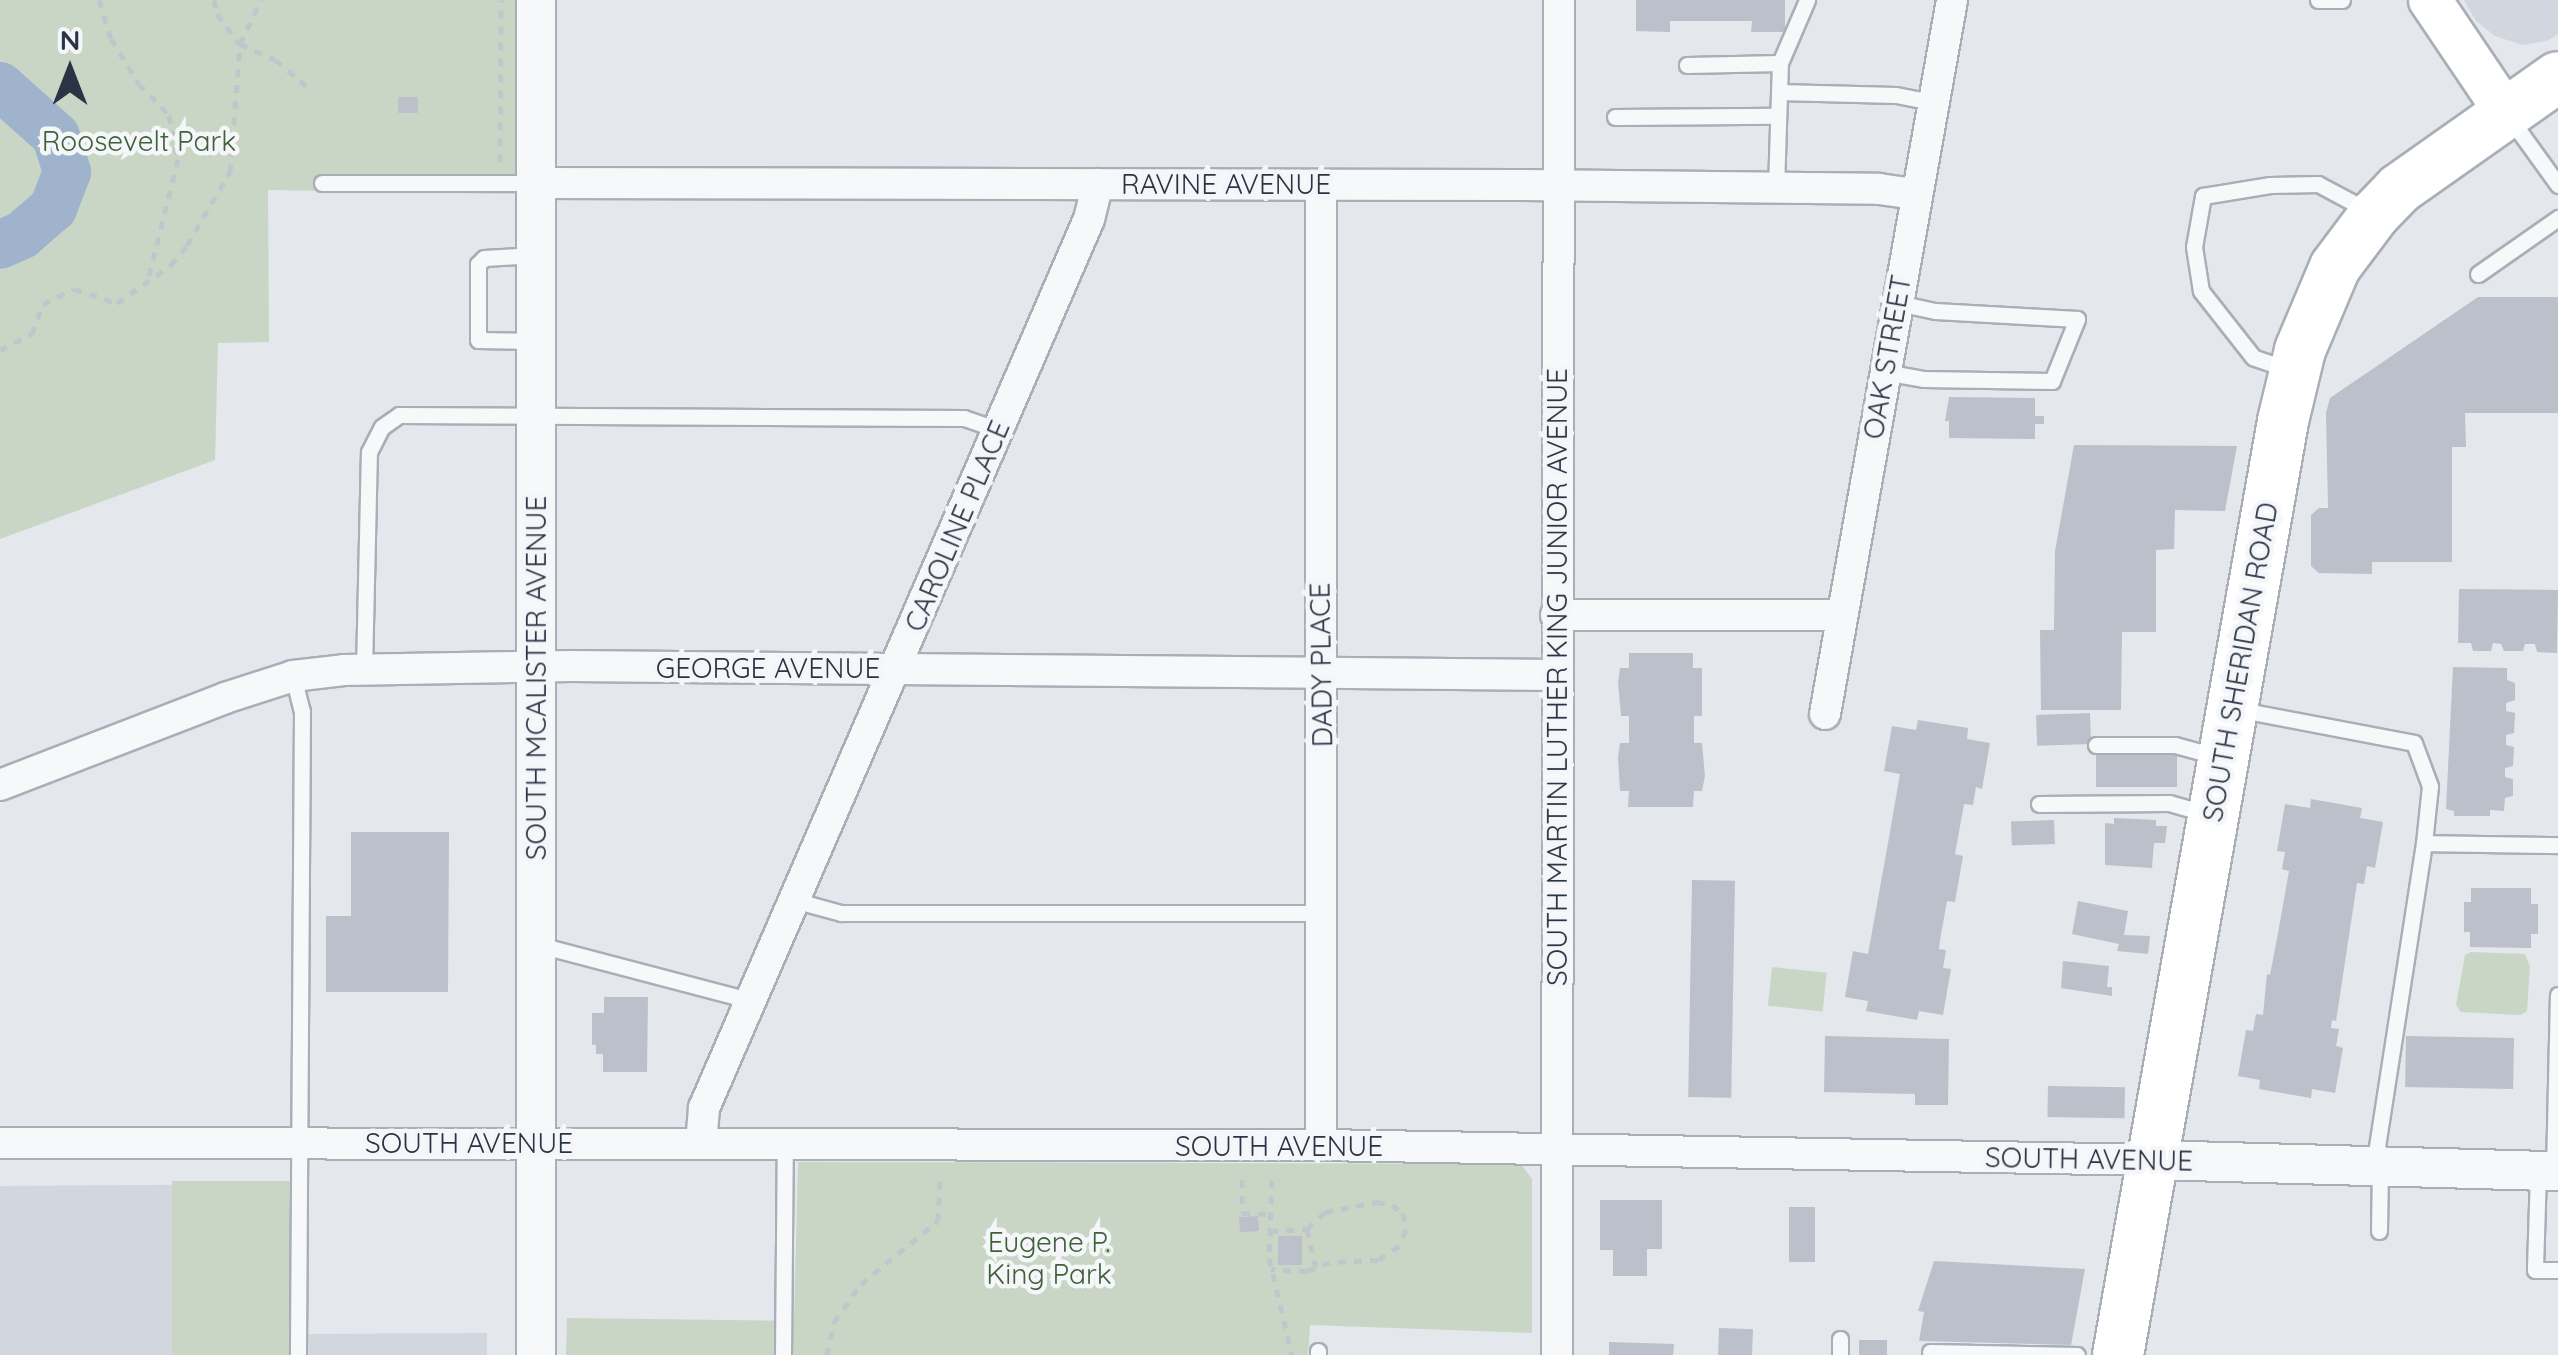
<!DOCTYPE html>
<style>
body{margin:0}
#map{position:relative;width:2558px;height:1355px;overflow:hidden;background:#e4e7ec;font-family:Quicksand,sans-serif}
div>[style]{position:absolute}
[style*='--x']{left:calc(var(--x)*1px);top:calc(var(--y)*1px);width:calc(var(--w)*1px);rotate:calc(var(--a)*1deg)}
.built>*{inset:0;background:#d2d6de}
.green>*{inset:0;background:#c9d6c5;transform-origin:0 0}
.river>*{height:48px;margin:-24px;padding:0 24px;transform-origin:24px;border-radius:24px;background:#9fb4cc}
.building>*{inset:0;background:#bbc0ca;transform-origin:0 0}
.path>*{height:5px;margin-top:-2.5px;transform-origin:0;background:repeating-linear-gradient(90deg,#c2c5cb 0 8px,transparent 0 16px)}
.roads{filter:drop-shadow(2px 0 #a9aeb7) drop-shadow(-2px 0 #a9aeb7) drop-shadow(0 2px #a9aeb7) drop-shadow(0 -2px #a9aeb7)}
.service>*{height:15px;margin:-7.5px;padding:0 7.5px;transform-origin:7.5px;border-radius:7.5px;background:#f7f8fa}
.minor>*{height:30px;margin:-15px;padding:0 15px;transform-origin:15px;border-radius:15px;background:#f7f8fa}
.tertiary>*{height:38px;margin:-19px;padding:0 19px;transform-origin:19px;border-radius:19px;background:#f7f8fa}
.secondary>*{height:42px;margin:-21px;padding:0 21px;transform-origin:21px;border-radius:21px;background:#fff}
.trunk>*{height:50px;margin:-25px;padding:0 25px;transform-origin:25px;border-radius:25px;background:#fff}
span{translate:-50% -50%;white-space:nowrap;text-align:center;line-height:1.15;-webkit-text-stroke:9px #f4f6f9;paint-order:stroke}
.park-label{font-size:28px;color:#3f6138}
.street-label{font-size:28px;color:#2b3445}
.north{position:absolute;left:20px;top:20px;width:100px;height:100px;-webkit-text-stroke:8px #f4f6f9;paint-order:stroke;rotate:0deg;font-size:28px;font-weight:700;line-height:40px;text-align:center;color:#2b3445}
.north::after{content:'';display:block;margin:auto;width:35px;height:45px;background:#2b3445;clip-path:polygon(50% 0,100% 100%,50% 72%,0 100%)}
</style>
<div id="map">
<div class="built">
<i style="clip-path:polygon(2464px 0,2558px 0,2558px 34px,2547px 41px,2522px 45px,2495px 36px,2476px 21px)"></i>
<i style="clip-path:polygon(305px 1184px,306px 1334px,487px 1333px,487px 1355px,0 1355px,0 1186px)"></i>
</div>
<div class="green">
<i style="clip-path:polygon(0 0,517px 0,517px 194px,268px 190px,269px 342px,218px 343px,215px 460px,0 539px)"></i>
<i style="clip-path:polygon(2471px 952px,2525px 954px,2530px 966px,2527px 1011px,2521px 1015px,2461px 1012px,2456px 1005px,2465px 955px)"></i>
<i style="left:1772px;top:967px;width:55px;height:39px;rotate:6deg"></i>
<i style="clip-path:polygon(798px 1162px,1521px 1164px,1532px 1179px,1532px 1333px,1310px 1325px,1308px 1355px,566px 1355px,567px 1318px,794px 1321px)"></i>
<i style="left:172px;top:1181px;width:120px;height:174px"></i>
</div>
<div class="river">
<i style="--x:0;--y:86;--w:75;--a:41.8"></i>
<i style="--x:56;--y:136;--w:38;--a:73"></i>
<i style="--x:67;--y:172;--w:39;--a:111"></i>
<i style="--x:53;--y:208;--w:41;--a:138.9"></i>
<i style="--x:22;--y:235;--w:24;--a:156"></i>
</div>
<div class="building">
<i style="clip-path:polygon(1636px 0,1785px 0,1785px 32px,1751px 32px,1752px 21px,1670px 21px,1670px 32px,1636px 31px)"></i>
<i style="left:398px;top:97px;width:20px;height:16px"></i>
<i style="clip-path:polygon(2478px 297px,2558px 297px,2558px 413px,2465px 413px,2466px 447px,2452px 447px,2452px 562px,2372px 562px,2372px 574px,2319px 573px,2311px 566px,2311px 515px,2319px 508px,2328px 508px,2326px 413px,2330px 398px)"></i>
<i style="clip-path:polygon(1949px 397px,2035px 398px,2035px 416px,2044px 416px,2044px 424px,2035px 424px,2035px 439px,1949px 438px,1949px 421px,1945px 421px)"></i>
<i style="clip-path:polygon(2074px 445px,2237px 446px,2225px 511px,2175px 510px,2174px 549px,2156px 550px,2156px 632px,2122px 632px,2121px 710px,2041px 710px,2040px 630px,2054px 630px,2055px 551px)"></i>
<i style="clip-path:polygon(2459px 589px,2558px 590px,2557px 653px,2537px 652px,2535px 644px,2525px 644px,2523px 651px,2504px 651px,2501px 644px,2493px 643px,2491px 651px,2473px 651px,2471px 643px,2458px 643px)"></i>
<i style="clip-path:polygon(1629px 653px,1693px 653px,1693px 668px,1702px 668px,1702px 716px,1694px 716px,1694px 743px,1702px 743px,1705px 776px,1702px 791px,1694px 791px,1693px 807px,1628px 807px,1629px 791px,1620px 791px,1618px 757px,1620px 743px,1629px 743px,1629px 716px,1621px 716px,1618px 682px,1620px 668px,1629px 668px)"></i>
<i style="clip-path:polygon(2453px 667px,2507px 668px,2507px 680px,2515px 683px,2515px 700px,2506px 703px,2506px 711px,2515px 713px,2514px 733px,2506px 735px,2506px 745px,2514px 747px,2513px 766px,2505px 768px,2505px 777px,2513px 779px,2513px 796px,2505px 798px,2504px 811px,2490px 810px,2490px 816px,2454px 816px,2454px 811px,2446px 809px)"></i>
<i style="left:2090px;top:713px;width:31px;height:54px;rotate:88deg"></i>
<i style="clip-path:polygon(1918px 720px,1968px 728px,1967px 739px,1990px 743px,1982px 789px,1976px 787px,1973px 805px,1964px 804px,1955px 854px,1963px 856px,1955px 902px,1947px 901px,1940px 940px,1939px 949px,1946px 950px,1943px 968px,1951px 969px,1943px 1015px,1919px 1011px,1917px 1020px,1866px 1011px,1868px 1001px,1845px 997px,1853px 951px,1868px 954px,1890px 832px,1900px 774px,1884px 771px,1892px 726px,1916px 730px)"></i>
<i style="left:2177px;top:754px;width:33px;height:81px;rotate:90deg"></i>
<i style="clip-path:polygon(2311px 799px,2362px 808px,2360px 818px,2383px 822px,2375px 868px,2367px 866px,2364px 884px,2357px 883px,2336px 1021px,2332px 1020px,2331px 1028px,2339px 1029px,2336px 1046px,2343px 1048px,2335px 1093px,2312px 1089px,2311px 1098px,2259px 1089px,2260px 1080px,2238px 1076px,2246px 1030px,2253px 1031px,2256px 1014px,2263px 1015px,2267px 974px,2270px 975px,2278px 933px,2289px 871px,2282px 869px,2285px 852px,2277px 851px,2285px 804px,2310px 808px)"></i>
<i style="clip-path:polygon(2114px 818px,2156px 820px,2156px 826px,2167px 826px,2165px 843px,2154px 843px,2152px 868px,2105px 865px,2105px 823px,2114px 824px)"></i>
<i style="left:2054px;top:820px;width:24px;height:43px;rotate:88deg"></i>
<i style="clip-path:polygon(351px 832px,449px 832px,448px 992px,326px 992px,326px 916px,351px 916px)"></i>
<i style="left:1692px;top:880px;width:43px;height:217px;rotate:1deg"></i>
<i style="clip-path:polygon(2471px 888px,2531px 888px,2531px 904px,2538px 904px,2538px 934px,2531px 934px,2531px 948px,2470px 947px,2470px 932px,2464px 932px,2464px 902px,2471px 902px)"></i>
<i style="clip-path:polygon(2078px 901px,2128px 911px,2124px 935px,2150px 936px,2148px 954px,2117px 951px,2119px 944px,2072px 934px)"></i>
<i style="clip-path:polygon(2063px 961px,2109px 966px,2107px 987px,2112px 987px,2112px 996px,2061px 988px)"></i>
<i style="clip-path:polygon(604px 997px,648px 997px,647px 1072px,603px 1072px,603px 1054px,596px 1054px,596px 1045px,592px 1045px,592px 1013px,604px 1013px)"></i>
<i style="clip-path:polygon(1825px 1036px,1949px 1039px,1948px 1105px,1915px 1105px,1915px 1094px,1824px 1092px)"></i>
<i style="left:2406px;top:1036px;width:108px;height:51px;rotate:1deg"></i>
<i style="left:2048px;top:1086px;width:77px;height:31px;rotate:1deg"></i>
<i style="clip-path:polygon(1600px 1200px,1662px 1200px,1662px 1249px,1647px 1249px,1647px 1276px,1613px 1276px,1613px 1250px,1600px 1250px)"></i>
<i style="left:1789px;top:1207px;width:26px;height:55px"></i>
<i style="left:1258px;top:1216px;width:15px;height:19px;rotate:86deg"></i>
<i style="left:1278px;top:1236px;width:24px;height:29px"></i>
<i style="clip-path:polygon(1934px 1261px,2085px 1269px,2071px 1345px,1919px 1341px,1924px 1312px,1918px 1311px)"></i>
<i style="left:1719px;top:1328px;width:34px;height:27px;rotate:2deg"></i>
<i style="left:1859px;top:1340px;width:28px;height:15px"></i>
<i style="clip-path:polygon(1609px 1342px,1674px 1344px,1673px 1355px,1609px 1355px)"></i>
</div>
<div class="path">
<i style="--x:99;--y:0;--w:41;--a:72.9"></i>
<i style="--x:111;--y:39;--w:53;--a:58.1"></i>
<i style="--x:139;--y:84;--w:43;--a:45.9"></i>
<i style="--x:169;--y:115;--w:45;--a:78.4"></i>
<i style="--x:178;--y:159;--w:125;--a:103.9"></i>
<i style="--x:214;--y:0;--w:14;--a:78"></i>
<i style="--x:217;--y:14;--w:38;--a:53"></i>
<i style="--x:240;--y:44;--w:39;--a:24"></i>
<i style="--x:276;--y:60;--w:48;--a:40.7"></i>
<i style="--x:500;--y:162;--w:162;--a:-89.6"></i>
<i style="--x:0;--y:350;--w:36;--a:-27"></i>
<i style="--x:32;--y:334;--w:32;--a:-70"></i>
<i style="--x:43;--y:304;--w:34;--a:-26"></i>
<i style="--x:74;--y:289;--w:45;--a:18"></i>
<i style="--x:117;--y:303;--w:66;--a:-35.1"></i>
<i style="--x:171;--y:265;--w:26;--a:-51"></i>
<i style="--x:187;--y:245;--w:85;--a:-59.5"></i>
<i style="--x:230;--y:172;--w:128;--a:-85.5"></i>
<i style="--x:240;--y:44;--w:49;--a:-64.5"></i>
<i style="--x:1242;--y:1180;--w:33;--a:90"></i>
<i style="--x:1242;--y:1213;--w:29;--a:2"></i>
<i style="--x:1272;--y:1180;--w:78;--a:92.2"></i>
<i style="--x:1269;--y:1258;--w:100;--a:76.7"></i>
<i style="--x:1307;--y:1229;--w:39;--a:77"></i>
<i style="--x:1270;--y:1231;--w:37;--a:-3"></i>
<i style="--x:1307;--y:1229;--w:25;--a:-43"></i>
<i style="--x:1325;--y:1212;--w:53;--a:-10.9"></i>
<i style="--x:1377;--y:1202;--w:15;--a:11"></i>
<i style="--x:1392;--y:1205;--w:14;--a:36"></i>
<i style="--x:1403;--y:1213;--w:17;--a:80"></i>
<i style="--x:1406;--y:1230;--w:17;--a:114"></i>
<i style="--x:1399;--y:1246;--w:25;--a:146"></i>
<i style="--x:1378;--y:1260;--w:48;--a:177.6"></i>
<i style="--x:1330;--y:1262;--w:25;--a:159"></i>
<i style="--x:1307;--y:1271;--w:36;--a:-177"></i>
<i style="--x:827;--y:1355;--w:34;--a:-78"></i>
<i style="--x:834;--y:1322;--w:47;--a:-54.6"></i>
<i style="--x:861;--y:1284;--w:99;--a:-39.3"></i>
<i style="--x:938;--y:1221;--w:43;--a:-87.3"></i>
</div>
<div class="roads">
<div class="service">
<i style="--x:2318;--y:0;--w:24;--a:0"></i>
<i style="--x:1687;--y:65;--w:93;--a:-1.2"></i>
<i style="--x:1779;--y:92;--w:117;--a:1.5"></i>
<i style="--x:1896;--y:95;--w:37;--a:11"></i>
<i style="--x:1615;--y:117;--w:163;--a:-0.4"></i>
<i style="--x:2509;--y:117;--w:84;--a:54.2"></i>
<i style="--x:322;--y:183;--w:214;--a:0"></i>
<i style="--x:1776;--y:189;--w:126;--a:-88.2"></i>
<i style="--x:1780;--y:63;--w:69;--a:-66.8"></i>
<i style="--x:2478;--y:274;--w:98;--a:-35"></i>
<i style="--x:536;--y:341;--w:58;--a:-179"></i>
<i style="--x:478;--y:340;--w:76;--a:-90"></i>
<i style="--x:478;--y:264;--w:8;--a:-45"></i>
<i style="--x:484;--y:258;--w:52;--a:-3.3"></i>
<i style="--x:2290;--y:370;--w:39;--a:-161"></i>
<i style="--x:2253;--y:357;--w:84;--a:-128.2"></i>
<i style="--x:2201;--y:291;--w:45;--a:-99"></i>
<i style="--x:2194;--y:247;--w:52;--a:-80"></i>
<i style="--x:2203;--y:196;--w:68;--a:-9.3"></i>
<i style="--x:2270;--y:185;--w:48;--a:-1.2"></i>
<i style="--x:2318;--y:184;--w:55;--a:28"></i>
<i style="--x:1884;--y:372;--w:41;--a:9.9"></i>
<i style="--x:1924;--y:379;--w:128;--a:0.9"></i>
<i style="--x:2052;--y:381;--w:67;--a:-68"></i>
<i style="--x:2077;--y:319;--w:142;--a:-176.8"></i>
<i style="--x:1935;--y:311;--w:40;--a:-168"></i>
<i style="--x:364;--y:670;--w:218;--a:-88.7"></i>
<i style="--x:369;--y:452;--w:28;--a:-63"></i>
<i style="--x:382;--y:427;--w:21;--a:-35"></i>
<i style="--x:399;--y:415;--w:565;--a:0.3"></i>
<i style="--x:964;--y:418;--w:36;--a:19"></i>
<i style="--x:293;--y:676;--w:36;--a:76"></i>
<i style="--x:302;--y:711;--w:644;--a:90.36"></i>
<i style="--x:2241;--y:710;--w:176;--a:10.8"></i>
<i style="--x:2414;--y:743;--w:46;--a:69.6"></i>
<i style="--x:2430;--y:786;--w:57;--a:96"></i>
<i style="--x:2096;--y:745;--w:79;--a:0"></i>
<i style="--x:2175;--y:745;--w:46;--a:15.3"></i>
<i style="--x:2039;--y:804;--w:130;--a:-0.4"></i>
<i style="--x:2169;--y:803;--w:41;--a:15.8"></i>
<i style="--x:797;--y:901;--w:46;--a:15.3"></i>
<i style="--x:841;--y:913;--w:479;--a:0"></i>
<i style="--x:539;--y:945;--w:221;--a:14.7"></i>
<i style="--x:2374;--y:1166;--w:327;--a:-81.2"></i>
<i style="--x:2424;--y:843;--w:134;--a:0.9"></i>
<i style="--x:2554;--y:1170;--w:175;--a:-88.7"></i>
<i style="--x:2538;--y:1172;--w:98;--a:91.8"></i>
<i style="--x:2535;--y:1270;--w:23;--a:0"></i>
<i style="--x:2379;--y:1231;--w:64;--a:-89.1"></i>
<i style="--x:1840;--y:1339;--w:16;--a:90"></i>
<i style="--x:1318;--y:1351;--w:4;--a:90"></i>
<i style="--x:1930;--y:1352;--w:147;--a:1.2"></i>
<i style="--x:783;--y:1355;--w:211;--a:-89.5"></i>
</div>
<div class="minor">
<i style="--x:536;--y:183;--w:987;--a:0.12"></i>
<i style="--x:1523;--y:185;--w:356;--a:0.6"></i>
<i style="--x:1879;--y:189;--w:36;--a:8"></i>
<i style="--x:1321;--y:185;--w:960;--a:90"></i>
<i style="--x:1556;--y:615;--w:286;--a:0"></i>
<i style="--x:1825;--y:714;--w:725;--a:-79.91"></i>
<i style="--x:0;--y:785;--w:241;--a:-21.1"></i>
<i style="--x:225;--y:698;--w:71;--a:-17.9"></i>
<i style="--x:293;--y:676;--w:51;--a:-6.7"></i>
<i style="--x:344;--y:670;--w:227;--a:-1"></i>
<i style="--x:571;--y:666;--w:985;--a:0.52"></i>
<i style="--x:0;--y:1143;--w:1321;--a:0.09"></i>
<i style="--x:1321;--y:1145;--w:832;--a:1.03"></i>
<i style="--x:701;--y:1143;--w:35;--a:-85"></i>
<i style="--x:704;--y:1108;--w:969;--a:-66.58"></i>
<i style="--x:1089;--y:219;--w:36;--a:-76"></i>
<i style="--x:1557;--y:1355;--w:1355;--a:-89.92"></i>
</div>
<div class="tertiary">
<i style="--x:2153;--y:1160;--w:405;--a:1.6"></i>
<i style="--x:536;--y:1355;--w:1355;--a:-90"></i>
</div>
<div class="secondary">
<i style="--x:2430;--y:0;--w:138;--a:56"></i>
</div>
<div class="trunk">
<i style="--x:2118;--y:1355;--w:948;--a:-79.98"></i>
<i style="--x:2283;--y:421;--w:73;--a:-76.5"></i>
<i style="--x:2300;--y:350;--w:90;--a:-67.1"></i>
<i style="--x:2335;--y:267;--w:65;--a:-53.1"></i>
<i style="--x:2374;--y:215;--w:36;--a:-46"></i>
<i style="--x:2399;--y:189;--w:194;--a:-35.2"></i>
</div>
</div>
<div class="park-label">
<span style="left:139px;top:141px">Roosevelt Park</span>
<span style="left:1049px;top:1258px">Eugene P.<br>King Park</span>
</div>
<div class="street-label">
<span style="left:1226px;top:184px">RAVINE AVENUE</span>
<span style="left:1887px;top:357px;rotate:-80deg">OAK STREET</span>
<span style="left:957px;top:526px;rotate:-67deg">CAROLINE PLACE</span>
<span style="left:2240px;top:662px;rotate:-80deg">SOUTH SHERIDAN ROAD</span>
<span style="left:1321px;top:665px;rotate:-91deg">DADY PLACE</span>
<span style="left:768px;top:668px">GEORGE AVENUE</span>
<span style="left:1557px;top:677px;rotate:-90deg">SOUTH MARTIN LUTHER KING JUNIOR AVENUE</span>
<span style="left:536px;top:678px;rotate:-90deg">SOUTH MCALISTER AVENUE</span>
<span style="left:469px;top:1143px">SOUTH AVENUE</span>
<span style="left:1279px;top:1146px">SOUTH AVENUE</span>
<span style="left:2089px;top:1159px;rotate:1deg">SOUTH AVENUE</span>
</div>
<div class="north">N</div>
</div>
